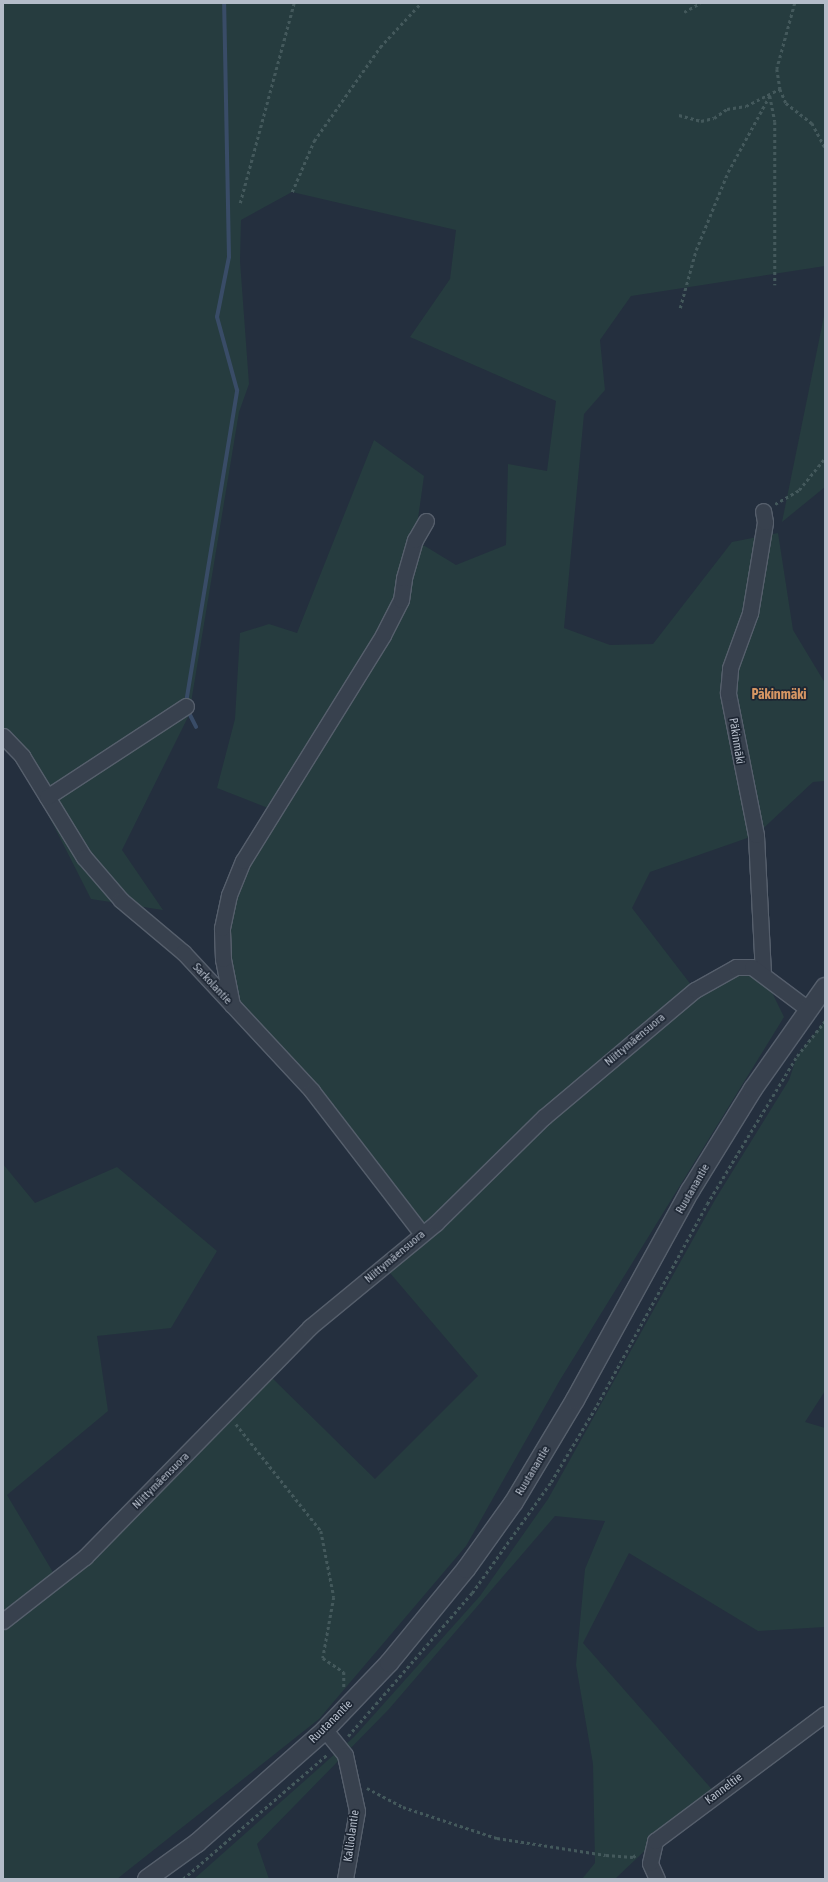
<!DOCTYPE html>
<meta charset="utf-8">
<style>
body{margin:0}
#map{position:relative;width:828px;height:1882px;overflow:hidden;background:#242f3e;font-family:"Asap Condensed",sans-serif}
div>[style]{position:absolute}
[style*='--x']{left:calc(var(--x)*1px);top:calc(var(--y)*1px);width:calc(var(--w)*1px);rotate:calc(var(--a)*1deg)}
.green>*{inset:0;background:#263c3f}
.stream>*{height:4px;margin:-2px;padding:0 2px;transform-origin:2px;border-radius:2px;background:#394c67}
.path>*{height:2.5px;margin-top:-1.25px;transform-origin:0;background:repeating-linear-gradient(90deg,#44595c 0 3px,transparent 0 6px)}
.roads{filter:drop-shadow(1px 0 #565f6c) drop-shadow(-1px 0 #565f6c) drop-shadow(0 1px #565f6c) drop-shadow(0 -1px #565f6c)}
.minor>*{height:15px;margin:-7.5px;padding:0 7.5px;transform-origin:7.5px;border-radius:7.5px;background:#38414e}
.tertiary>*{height:18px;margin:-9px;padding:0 9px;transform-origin:9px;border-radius:9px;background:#38414e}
span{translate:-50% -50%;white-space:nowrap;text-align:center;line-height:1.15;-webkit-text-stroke:3.5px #1d2633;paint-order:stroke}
.street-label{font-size:12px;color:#b4bcc9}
.quarter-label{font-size:14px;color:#d59563;font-weight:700}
.frame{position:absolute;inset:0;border:4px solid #b4bcc9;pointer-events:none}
</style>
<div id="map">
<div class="green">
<i style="clip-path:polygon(3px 3px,825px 3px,825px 266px,631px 296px,600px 340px,605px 390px,584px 414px,564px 628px,610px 645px,653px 644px,732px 542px,778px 533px,793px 630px,825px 683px,825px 781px,813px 782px,756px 835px,650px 872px,632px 908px,695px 990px,736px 967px,763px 974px,784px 1017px,560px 1380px,466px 1546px,319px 1719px,117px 1879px,3px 1879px,3px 1164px,35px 1203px,117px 1167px,217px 1251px,171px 1328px,97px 1336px,108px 1411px,7px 1495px,57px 1579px,266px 1372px,375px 1479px,478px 1376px,384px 1266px,422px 1235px,233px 1006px,222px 928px,273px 810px,217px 788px,235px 719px,240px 633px,269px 624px,297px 633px,374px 440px,424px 476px,415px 540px,456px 565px,506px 545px,508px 464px,547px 471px,556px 401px,410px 337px,450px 279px,456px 230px,292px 192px,241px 220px,240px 261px,249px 384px,239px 412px,189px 715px,122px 850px,163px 910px,91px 899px,26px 771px,3px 747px)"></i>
<i style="clip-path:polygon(825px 311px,825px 487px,782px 522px)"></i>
<i style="clip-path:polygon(825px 1021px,825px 1391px,805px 1422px,825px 1428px,825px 1627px,758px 1631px,629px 1553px,583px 1643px,716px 1794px,655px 1841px,615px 1879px,582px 1879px,595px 1863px,593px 1764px,576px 1665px,585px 1569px,605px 1521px,555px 1516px,389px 1709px,257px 1844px,269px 1879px,194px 1879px,354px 1737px,480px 1596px,548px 1499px,716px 1198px,789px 1080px,797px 1056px)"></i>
</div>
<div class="stream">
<i style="--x:186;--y:703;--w:317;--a:-80.7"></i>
<i style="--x:237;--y:390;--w:76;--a:-105.3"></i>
<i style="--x:217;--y:317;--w:61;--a:-78.7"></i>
<i style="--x:229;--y:257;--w:254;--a:-91.1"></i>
<i style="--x:187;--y:709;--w:20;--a:63"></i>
</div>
<div class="path">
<i style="--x:795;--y:3;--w:68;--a:105.3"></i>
<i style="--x:777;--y:69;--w:20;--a:81"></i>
<i style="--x:780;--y:89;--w:15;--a:67"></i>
<i style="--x:786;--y:103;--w:33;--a:38"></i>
<i style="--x:812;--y:123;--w:27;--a:62"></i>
<i style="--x:684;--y:12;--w:18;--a:-29"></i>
<i style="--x:770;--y:96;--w:26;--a:79"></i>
<i style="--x:775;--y:122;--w:163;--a:90"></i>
<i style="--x:679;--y:115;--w:23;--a:15"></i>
<i style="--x:701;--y:121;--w:13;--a:-13"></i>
<i style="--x:714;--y:118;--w:16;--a:-35"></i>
<i style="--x:727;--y:109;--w:19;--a:-9"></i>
<i style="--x:746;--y:106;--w:38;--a:-27"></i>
<i style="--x:292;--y:192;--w:56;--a:-66.7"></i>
<i style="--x:314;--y:141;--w:115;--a:-54.9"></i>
<i style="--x:380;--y:47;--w:60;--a:-47"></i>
<i style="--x:240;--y:203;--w:207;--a:-74.9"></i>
<i style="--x:680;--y:308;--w:60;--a:-74.6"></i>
<i style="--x:696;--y:250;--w:84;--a:-67.7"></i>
<i style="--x:728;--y:172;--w:88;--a:-61.4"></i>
<i style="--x:775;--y:504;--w:28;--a:-30"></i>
<i style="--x:799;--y:490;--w:41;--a:-50.9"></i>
<i style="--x:236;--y:1424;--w:137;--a:51.5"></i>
<i style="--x:321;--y:1531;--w:67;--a:78.9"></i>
<i style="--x:334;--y:1597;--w:62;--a:100.2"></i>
<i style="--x:323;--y:1658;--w:25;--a:34"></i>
<i style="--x:344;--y:1672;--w:16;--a:90"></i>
<i style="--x:348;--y:1736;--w:189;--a:-49.1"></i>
<i style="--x:472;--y:1593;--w:136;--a:-54.6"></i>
<i style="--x:551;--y:1482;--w:90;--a:-59.1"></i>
<i style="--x:597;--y:1405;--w:229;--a:-61.3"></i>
<i style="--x:707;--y:1204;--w:173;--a:-58.7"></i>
<i style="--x:797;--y:1056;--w:45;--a:-51.3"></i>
<i style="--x:367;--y:1788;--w:41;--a:27.8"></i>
<i style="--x:403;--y:1807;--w:99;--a:18.3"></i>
<i style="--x:497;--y:1838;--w:110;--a:8.9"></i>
<i style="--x:606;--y:1855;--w:27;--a:4"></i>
<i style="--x:633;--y:1857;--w:5;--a:-37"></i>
<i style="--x:183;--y:1879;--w:191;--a:-40.8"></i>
</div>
<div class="roads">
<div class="minor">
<i style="--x:3;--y:736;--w:28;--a:46"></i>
<i style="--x:22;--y:756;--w:119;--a:58.5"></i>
<i style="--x:84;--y:857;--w:57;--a:49.3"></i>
<i style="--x:121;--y:900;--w:81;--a:40"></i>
<i style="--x:183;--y:952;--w:190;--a:47.1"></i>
<i style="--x:312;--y:1091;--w:180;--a:52.4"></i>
<i style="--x:47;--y:797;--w:166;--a:-33.2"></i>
<i style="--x:763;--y:974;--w:139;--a:-92.9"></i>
<i style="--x:756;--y:835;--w:145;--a:-101.2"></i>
<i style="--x:728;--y:693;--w:25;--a:-85"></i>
<i style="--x:730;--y:668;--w:59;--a:-70"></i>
<i style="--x:750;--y:613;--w:92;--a:-80.6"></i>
<i style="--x:765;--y:522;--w:11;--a:-100"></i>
<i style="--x:232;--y:1005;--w:47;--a:-101.1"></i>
<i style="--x:223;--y:959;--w:31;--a:-92"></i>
<i style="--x:222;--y:928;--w:34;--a:-78"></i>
<i style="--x:229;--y:895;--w:37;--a:-68"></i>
<i style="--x:243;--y:861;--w:266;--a:-58.2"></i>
<i style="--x:383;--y:635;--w:39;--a:-63"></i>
<i style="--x:401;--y:600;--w:22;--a:-82"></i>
<i style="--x:404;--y:578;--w:40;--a:-74"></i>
<i style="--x:415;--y:540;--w:22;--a:-60"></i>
<i style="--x:3;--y:1621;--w:104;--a:-38"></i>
<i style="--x:85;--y:1557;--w:322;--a:-45.6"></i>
<i style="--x:310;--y:1327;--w:163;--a:-39.5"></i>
<i style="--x:436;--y:1223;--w:151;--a:-44.5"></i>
<i style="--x:544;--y:1117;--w:197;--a:-40.1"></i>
<i style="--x:695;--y:990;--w:47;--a:-29.3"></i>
<i style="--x:736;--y:967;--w:16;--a:0"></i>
<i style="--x:752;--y:967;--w:70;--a:36.9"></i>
<i style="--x:325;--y:1730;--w:32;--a:51"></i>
<i style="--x:345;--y:1755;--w:57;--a:77.9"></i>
<i style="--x:357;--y:1811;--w:69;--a:100"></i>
<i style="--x:657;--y:1879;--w:17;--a:-114"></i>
<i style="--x:650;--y:1863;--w:23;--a:-77"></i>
<i style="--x:655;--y:1841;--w:212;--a:-36.8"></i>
</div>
<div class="tertiary">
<i style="--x:147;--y:1879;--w:62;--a:-35.8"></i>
<i style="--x:197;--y:1843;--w:171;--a:-41.4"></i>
<i style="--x:325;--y:1730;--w:93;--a:-46.3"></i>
<i style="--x:389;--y:1663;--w:122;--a:-50.7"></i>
<i style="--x:466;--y:1569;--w:82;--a:-54.4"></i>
<i style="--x:514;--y:1502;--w:119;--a:-59.1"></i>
<i style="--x:575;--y:1400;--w:239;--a:-61.2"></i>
<i style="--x:690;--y:1191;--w:120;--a:-58.3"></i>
<i style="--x:753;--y:1089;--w:125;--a:-54.8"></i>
</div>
</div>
<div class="street-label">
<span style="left:736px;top:741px;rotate:81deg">Päkinmäki</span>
<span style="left:212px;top:984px;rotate:47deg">Sarkolantie</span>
<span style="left:635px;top:1040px;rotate:-40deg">Niittymäensuora</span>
<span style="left:693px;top:1189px;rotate:-60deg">Ruutanantie</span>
<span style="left:395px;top:1257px;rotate:-40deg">Niittymäensuora</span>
<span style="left:533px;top:1471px;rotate:-59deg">Ruutanantie</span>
<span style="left:161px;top:1481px;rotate:-45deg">Niittymäensuora</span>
<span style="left:331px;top:1722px;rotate:-45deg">Ruutanantie</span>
<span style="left:724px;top:1789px;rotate:-37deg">Kanneltie</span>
<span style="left:352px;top:1836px;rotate:-82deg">Kalliolantie</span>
</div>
<div class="quarter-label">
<span style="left:779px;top:694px">Päkinmäki</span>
</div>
<div class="frame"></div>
</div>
